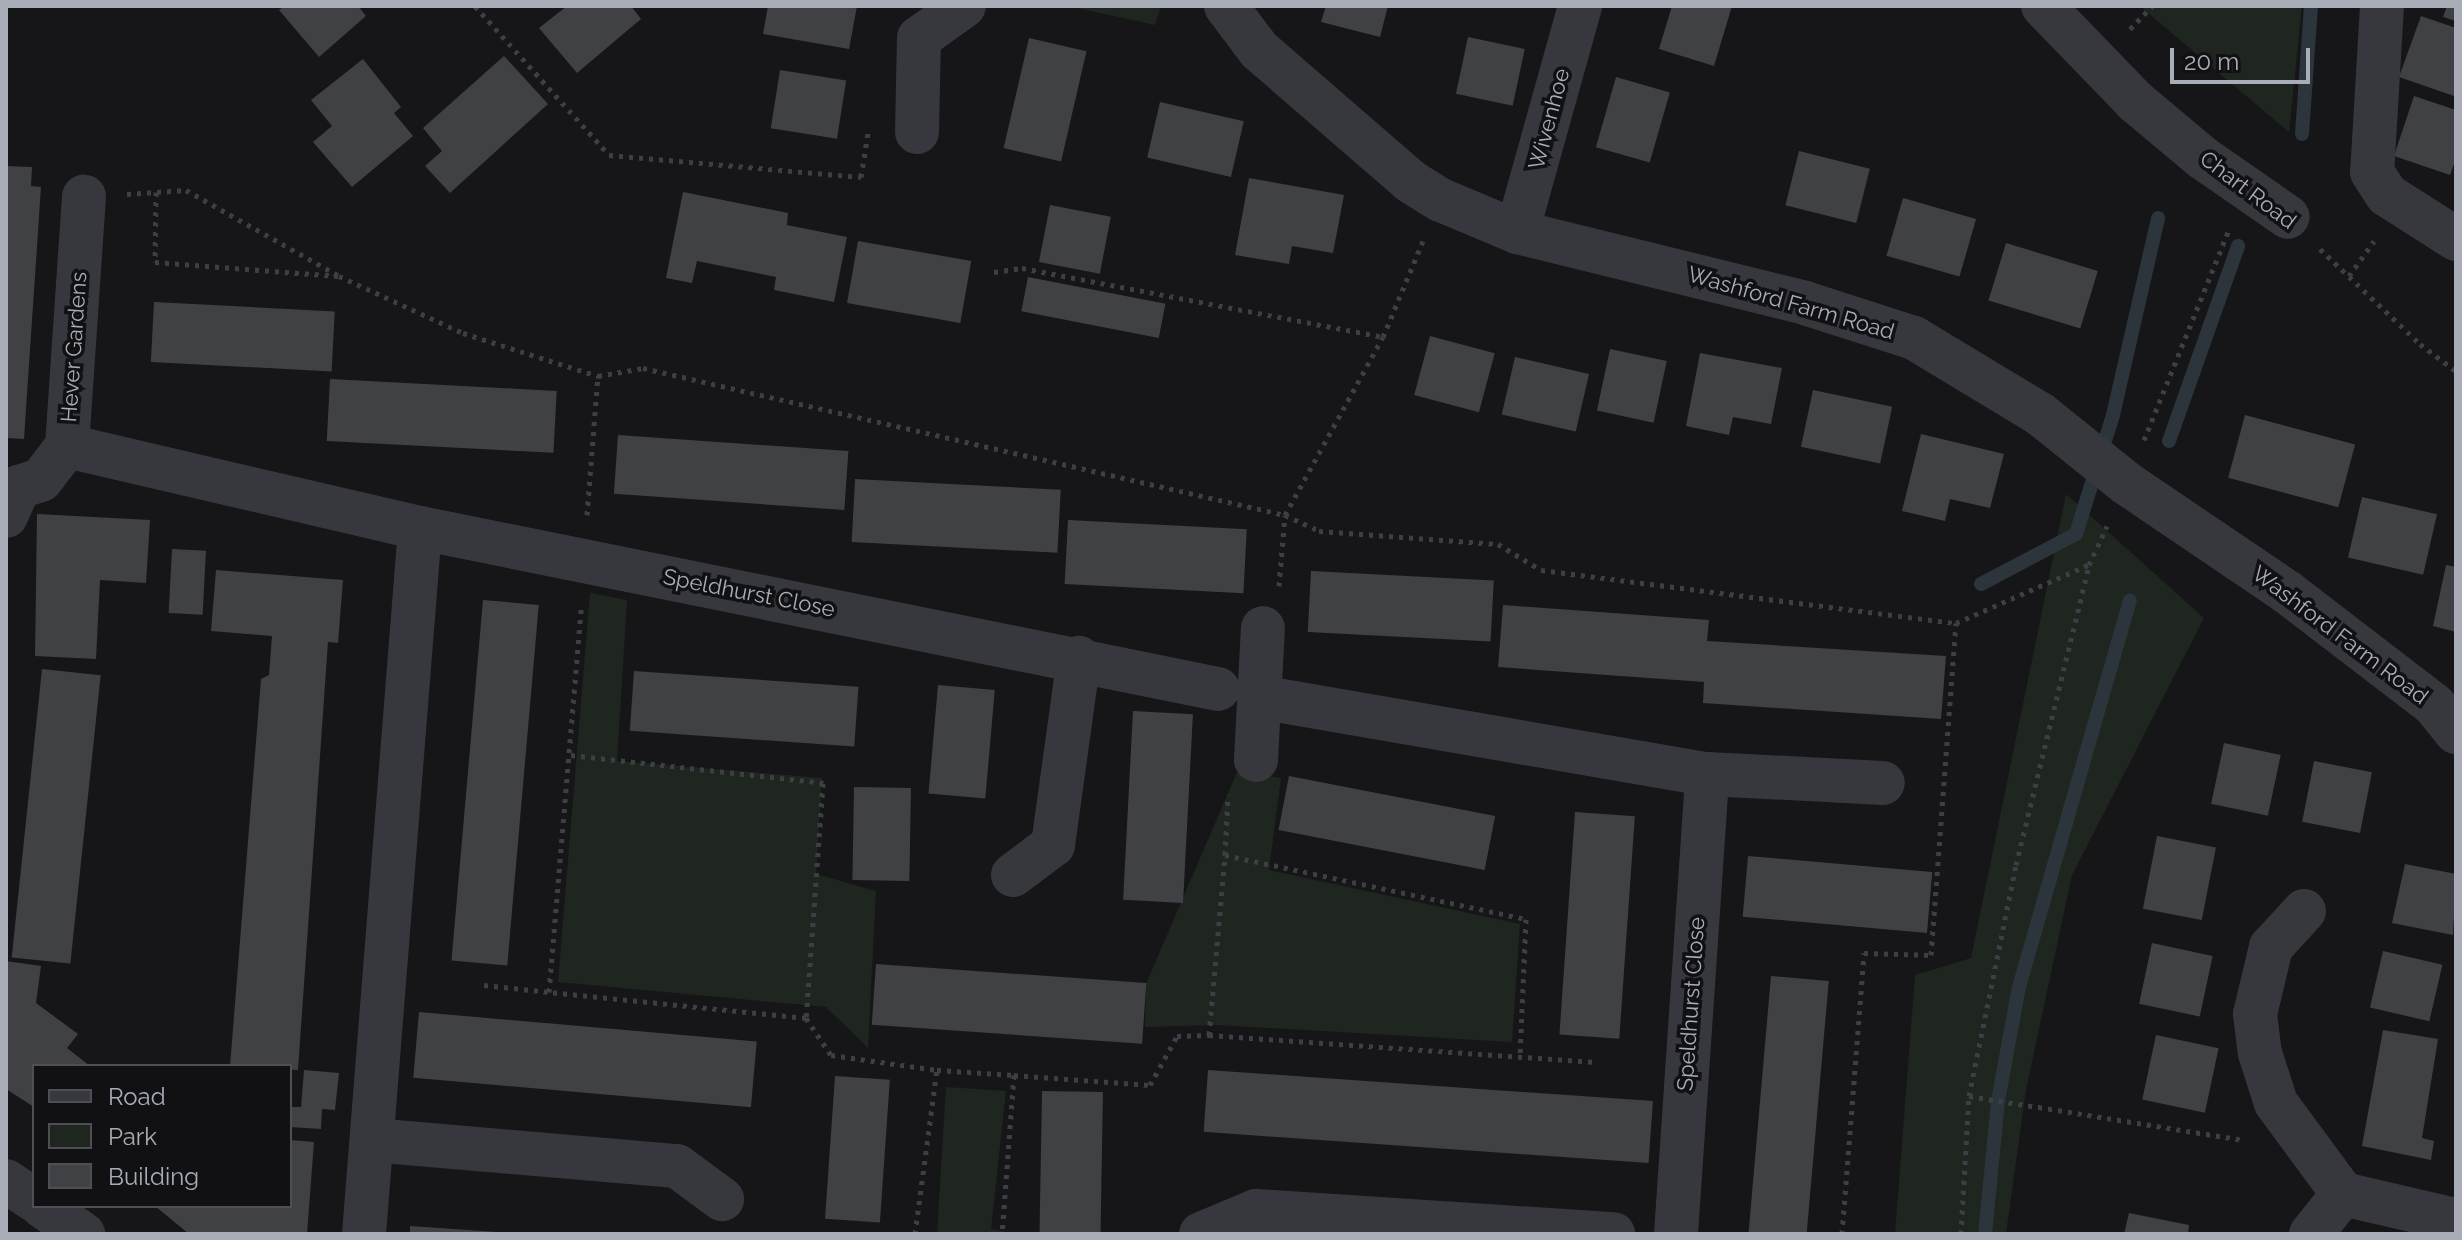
<!DOCTYPE html>
<style>
body{margin:0}
#map{position:relative;width:2462px;height:1240px;overflow:hidden;background:#161618;font-family:Raleway,sans-serif}
div>[style]{position:absolute}
[style*='--x']{left:calc(var(--x)*1px);top:calc(var(--y)*1px);width:calc(var(--w)*1px);rotate:calc(var(--a)*1deg)}
.green>*{inset:0;background:#1e261f}
.stream>*{height:14px;margin:-7px;padding:0 7px;transform-origin:7px;border-radius:7px;background:#2c353c}
.building>*{inset:0;background:#404145;transform-origin:0 0}
.path>*{height:5px;margin-top:-2.5px;transform-origin:0;background:repeating-linear-gradient(90deg,#3d3f44 0 4px,transparent 0 10px)}
.minor>*{height:44px;margin:-22px;padding:0 22px;transform-origin:22px;border-radius:22px;background:#37383d}
span{translate:-50% -50%;white-space:nowrap;text-align:center;line-height:1.15;-webkit-text-stroke:7px #111113;paint-order:stroke}
.street-label{font-size:22px;color:#a8adb8}
.frame{position:absolute;inset:0;border:8px solid #a8adb8;pointer-events:none}
.legend{position:absolute;left:32px;top:1064px;width:260px;height:144px;box-sizing:border-box;background:#111113;border:2px solid #4d4f55;margin:0;padding:10px 14px;list-style:none;font-size:24px;color:#a8adb8}
.legend li{display:flex;align-items:center;gap:16px;height:40px}
.legend b{width:40px;border:2px solid #4d4f55}
.scale{position:absolute;left:2170px;top:48px;width:140px;height:36px;box-sizing:border-box;border:4px solid #a8adb8;border-top:0;padding-left:10px;font-size:24px;line-height:28px;white-space:nowrap;color:#a8adb8;-webkit-text-stroke:6px #111113;paint-order:stroke}
</style>
<div id="map">
<div class="green">
<i style="clip-path:polygon(1068px 6px,1161px 6px,1155px 25px)"></i>
<i style="clip-path:polygon(2140px 6px,2302px 6px,2289px 132px,2148px 13px)"></i>
<i style="clip-path:polygon(2066px 494px,2204px 618px,2072px 875px,2026px 1090px,2006px 1234px,1895px 1234px,1915px 975px,1971px 958px)"></i>
<i style="clip-path:polygon(590px 593px,627px 600px,617px 761px,822px 778px,816px 874px,876px 891px,868px 1048px,826px 1007px,558px 982px)"></i>
<i style="clip-path:polygon(1237px 772px,1281px 778px,1269px 870px,1520px 924px,1512px 1042px,1217px 1025px,1145px 1027px,1146px 984px)"></i>
<i style="clip-path:polygon(946px 1087px,1006px 1091px,991px 1229px,1017px 1234px,937px 1234px)"></i>
</div>
<div class="stream">
<i style="--x:2302;--y:134;--w:128;--a:-86"></i>
<i style="--x:2169;--y:441;--w:207;--a:-70.5"></i>
<i style="--x:1981;--y:584;--w:107;--a:-27.8"></i>
<i style="--x:2076;--y:534;--w:125;--a:-72.7"></i>
<i style="--x:2113;--y:415;--w:202;--a:-77.1"></i>
<i style="--x:1985;--y:1234;--w:134;--a:-84.4"></i>
<i style="--x:1998;--y:1101;--w:116;--a:-79.6"></i>
<i style="--x:2019;--y:987;--w:402;--a:-74"></i>
</div>
<div class="building">
<i style="clip-path:polygon(284px 6px,358px 6px,366px 16px,319px 57px,279px 10px)"></i>
<i style="clip-path:polygon(567px 6px,631px 6px,641px 19px,577px 73px,539px 28px)"></i>
<i style="clip-path:polygon(768px 6px,857px 6px,849px 49px,763px 34px)"></i>
<i style="clip-path:polygon(1326px 6px,1388px 6px,1380px 37px,1321px 22px)"></i>
<i style="clip-path:polygon(1672px 6px,1732px 6px,1714px 66px,1659px 49px)"></i>
<i style="clip-path:polygon(2447px 6px,2456px 6px,2456px 21px,2443px 17px)"></i>
<i style="clip-path:polygon(2421px 16px,2456px 28px,2454px 96px,2399px 77px)"></i>
<i style="left:1468px;top:37px;width:58px;height:58px;rotate:12deg"></i>
<i style="left:1029px;top:38px;width:59px;height:113px;rotate:13deg"></i>
<i style="clip-path:polygon(504px 56px,548px 104px,450px 193px,425px 166px,442px 151px,423px 128px)"></i>
<i style="clip-path:polygon(363px 59px,401px 107px,394px 113px,413px 136px,352px 187px,313px 142px,332px 126px,311px 100px)"></i>
<i style="left:780px;top:70px;width:67px;height:59px;rotate:9deg"></i>
<i style="left:1616px;top:77px;width:56px;height:73px;rotate:16deg"></i>
<i style="clip-path:polygon(2414px 96px,2456px 110px,2456px 158px,2450px 175px,2394px 156px)"></i>
<i style="left:1160px;top:102px;width:86px;height:57px;rotate:13deg"></i>
<i style="left:1799px;top:151px;width:73px;height:56px;rotate:14deg"></i>
<i style="clip-path:polygon(6px 166px,32px 167px,31px 186px,41px 187px,24px 439px,6px 438px)"></i>
<i style="clip-path:polygon(1249px 178px,1344px 195px,1333px 253px,1292px 246px,1289px 264px,1235px 255px)"></i>
<i style="clip-path:polygon(683px 192px,788px 213px,787px 225px,847px 237px,834px 302px,774px 290px,776px 277px,697px 261px,692px 283px,666px 278px)"></i>
<i style="left:1903px;top:198px;width:76px;height:60px;rotate:16deg"></i>
<i style="left:1050px;top:205px;width:62px;height:58px;rotate:11deg"></i>
<i style="left:858px;top:241px;width:115px;height:63px;rotate:10deg"></i>
<i style="left:2006px;top:243px;width:96px;height:60px;rotate:17deg"></i>
<i style="left:1028px;top:277px;width:140px;height:35px;rotate:11deg"></i>
<i style="left:154px;top:302px;width:181px;height:60px;rotate:3deg"></i>
<i style="left:1430px;top:336px;width:67px;height:61px;rotate:15deg"></i>
<i style="left:1610px;top:349px;width:58px;height:63px;rotate:12deg"></i>
<i style="clip-path:polygon(1700px 353px,1782px 368px,1771px 424px,1733px 417px,1729px 435px,1686px 426px)"></i>
<i style="left:1515px;top:357px;width:76px;height:59px;rotate:13deg"></i>
<i style="left:330px;top:379px;width:227px;height:62px;rotate:3deg"></i>
<i style="left:1813px;top:390px;width:81px;height:58px;rotate:12deg"></i>
<i style="left:2245px;top:415px;width:114px;height:65px;rotate:15deg"></i>
<i style="clip-path:polygon(1921px 434px,2004px 454px,1990px 508px,1950px 499px,1945px 521px,1902px 511px)"></i>
<i style="left:618px;top:435px;width:231px;height:59px;rotate:4deg"></i>
<i style="left:855px;top:479px;width:206px;height:63px;rotate:3deg"></i>
<i style="left:2362px;top:497px;width:77px;height:62px;rotate:13deg"></i>
<i style="clip-path:polygon(37px 514px,150px 520px,146px 583px,100px 580px,96px 659px,35px 656px)"></i>
<i style="left:1068px;top:520px;width:179px;height:64px;rotate:3deg"></i>
<i style="left:172px;top:549px;width:34px;height:64px;rotate:3deg"></i>
<i style="clip-path:polygon(2446px 565px,2456px 567px,2456px 632px,2433px 626px)"></i>
<i style="clip-path:polygon(216px 570px,343px 580px,338px 643px,328px 642px,298px 1070px,230px 1066px,261px 679px,269px 675px,272px 636px,211px 631px)"></i>
<i style="left:1311px;top:571px;width:183px;height:61px;rotate:3deg"></i>
<i style="left:483px;top:600px;width:56px;height:362px;rotate:5deg"></i>
<i style="clip-path:polygon(1503px 605px,1709px 620px,1707px 641px,1946px 656px,1941px 719px,1703px 703px,1704px 682px,1498px 667px)"></i>
<i style="left:42px;top:669px;width:59px;height:290px;rotate:6deg"></i>
<i style="left:634px;top:671px;width:225px;height:60px;rotate:4deg"></i>
<i style="left:938px;top:685px;width:57px;height:109px;rotate:5deg"></i>
<i style="left:1133px;top:711px;width:60px;height:189px;rotate:3deg"></i>
<i style="left:2224px;top:743px;width:58px;height:62px;rotate:12deg"></i>
<i style="left:2314px;top:761px;width:59px;height:62px;rotate:11deg"></i>
<i style="left:1289px;top:776px;width:210px;height:55px;rotate:11deg"></i>
<i style="left:854px;top:787px;width:57px;height:93px;rotate:1deg"></i>
<i style="left:1575px;top:812px;width:60px;height:223px;rotate:4deg"></i>
<i style="left:2157px;top:836px;width:60px;height:74px;rotate:11deg"></i>
<i style="left:1748px;top:856px;width:185px;height:61px;rotate:5deg"></i>
<i style="clip-path:polygon(2405px 864px,2456px 874px,2453px 935px,2392px 923px)"></i>
<i style="left:2152px;top:943px;width:62px;height:62px;rotate:12deg"></i>
<i style="left:2383px;top:951px;width:61px;height:58px;rotate:13deg"></i>
<i style="clip-path:polygon(6px 961px,41px 966px,36px 1003px,78px 1034px,67px 1048px,90px 1066px,34px 1066px,34px 1107px,6px 1089px)"></i>
<i style="left:876px;top:964px;width:271px;height:61px;rotate:4deg"></i>
<i style="left:1771px;top:976px;width:58px;height:259px;rotate:5deg"></i>
<i style="left:419px;top:1012px;width:339px;height:66px;rotate:5deg"></i>
<i style="clip-path:polygon(2383px 1030px,2438px 1039px,2422px 1138px,2434px 1141px,2431px 1160px,2362px 1146px)"></i>
<i style="left:2156px;top:1035px;width:64px;height:66px;rotate:12deg"></i>
<i style="clip-path:polygon(304px 1070px,339px 1073px,335px 1110px,322px 1109px,321px 1129px,290px 1127px,290px 1107px,301px 1107px)"></i>
<i style="left:1208px;top:1070px;width:446px;height:62px;rotate:4deg"></i>
<i style="left:835px;top:1076px;width:55px;height:143px;rotate:4deg"></i>
<i style="left:1042px;top:1091px;width:61px;height:143px;rotate:1deg"></i>
<i style="clip-path:polygon(290px 1140px,314px 1142px,307px 1234px,189px 1234px,155px 1206px,290px 1206px)"></i>
<i style="clip-path:polygon(2129px 1213px,2189px 1225px,2188px 1234px,2124px 1234px)"></i>
<i style="clip-path:polygon(410px 1226px,497px 1232px,497px 1234px,410px 1234px)"></i>
</div>
<div class="path">
<i style="--x:475;--y:6;--w:200;--a:48"></i>
<i style="--x:609;--y:155;--w:253;--a:5"></i>
<i style="--x:861;--y:177;--w:45;--a:-81"></i>
<i style="--x:2130;--y:29;--w:32;--a:-46"></i>
<i style="--x:156;--y:192;--w:70;--a:90.8"></i>
<i style="--x:155;--y:262;--w:184;--a:4.4"></i>
<i style="--x:127;--y:194;--w:59;--a:-3.9"></i>
<i style="--x:186;--y:190;--w:176;--a:29.3"></i>
<i style="--x:339;--y:276;--w:136;--a:24.7"></i>
<i style="--x:463;--y:333;--w:142;--a:17.7"></i>
<i style="--x:598;--y:376;--w:46;--a:-10.1"></i>
<i style="--x:643;--y:368;--w:659;--a:12.9"></i>
<i style="--x:1285;--y:515;--w:38;--a:25"></i>
<i style="--x:1319;--y:531;--w:179;--a:4.2"></i>
<i style="--x:1498;--y:544;--w:50;--a:31.2"></i>
<i style="--x:1541;--y:570;--w:418;--a:7.3"></i>
<i style="--x:2320;--y:249;--w:138;--a:43.5"></i>
<i style="--x:2420;--y:344;--w:45;--a:36.9"></i>
<i style="--x:994;--y:272;--w:28;--a:-8"></i>
<i style="--x:1022;--y:268;--w:368;--a:10.8"></i>
<i style="--x:2349;--y:276;--w:43;--a:-54.5"></i>
<i style="--x:2144;--y:440;--w:227;--a:-68"></i>
<i style="--x:587;--y:515;--w:139;--a:-85.5"></i>
<i style="--x:1279;--y:586;--w:71;--a:-85.2"></i>
<i style="--x:1285;--y:515;--w:203;--a:-61.2"></i>
<i style="--x:1383;--y:337;--w:104;--a:-67.4"></i>
<i style="--x:571;--y:755;--w:254;--a:6.3"></i>
<i style="--x:823;--y:783;--w:236;--a:94.1"></i>
<i style="--x:806;--y:1018;--w:258;--a:-174.2"></i>
<i style="--x:549;--y:992;--w:384;--a:-85.2"></i>
<i style="--x:1225;--y:855;--w:60;--a:-87.1"></i>
<i style="--x:484;--y:985;--w:65;--a:6.1"></i>
<i style="--x:806;--y:1018;--w:45;--a:56"></i>
<i style="--x:831;--y:1055;--w:107;--a:8.1"></i>
<i style="--x:1209;--y:1035;--w:181;--a:-84.9"></i>
<i style="--x:1225;--y:855;--w:308;--a:12"></i>
<i style="--x:1526;--y:919;--w:137;--a:92.5"></i>
<i style="--x:1014;--y:1075;--w:136;--a:4.2"></i>
<i style="--x:1150;--y:1085;--w:56;--a:-61.1"></i>
<i style="--x:1177;--y:1036;--w:32;--a:-2"></i>
<i style="--x:1209;--y:1035;--w:384;--a:4"></i>
<i style="--x:1969;--y:1096;--w:278;--a:9.1"></i>
<i style="--x:915;--y:1234;--w:165;--a:-82.4"></i>
<i style="--x:937;--y:1070;--w:77;--a:3.7"></i>
<i style="--x:1014;--y:1075;--w:159;--a:94.3"></i>
<i style="--x:1842;--y:1234;--w:282;--a:-85.5"></i>
<i style="--x:1864;--y:953;--w:67;--a:1.7"></i>
<i style="--x:1931;--y:955;--w:333;--a:-85.7"></i>
<i style="--x:1956;--y:623;--w:144;--a:-23.7"></i>
<i style="--x:1961;--y:1234;--w:138;--a:-86.7"></i>
<i style="--x:1969;--y:1096;--w:236;--a:-78.5"></i>
<i style="--x:2016;--y:865;--w:309;--a:-76.3"></i>
<i style="--x:2089;--y:565;--w:43;--a:-65.2"></i>
</div>
<div class="minor">
<i style="--x:1226;--y:6;--w:55;--a:53.1"></i>
<i style="--x:1259;--y:50;--w:200;--a:40.9"></i>
<i style="--x:1410;--y:181;--w:36;--a:32"></i>
<i style="--x:1441;--y:200;--w:82;--a:22.8"></i>
<i style="--x:1517;--y:232;--w:297;--a:13.8"></i>
<i style="--x:1805;--y:303;--w:114;--a:17.8"></i>
<i style="--x:1914;--y:338;--w:147;--a:31.1"></i>
<i style="--x:2040;--y:414;--w:110;--a:38.7"></i>
<i style="--x:2126;--y:483;--w:194;--a:34.1"></i>
<i style="--x:2287;--y:592;--w:185;--a:37.5"></i>
<i style="--x:2434;--y:705;--w:35;--a:51"></i>
<i style="--x:2043;--y:6;--w:134;--a:45.9"></i>
<i style="--x:2136;--y:102;--w:87;--a:39.9"></i>
<i style="--x:2203;--y:158;--w:103;--a:34.8"></i>
<i style="--x:2382;--y:6;--w:166;--a:93.4"></i>
<i style="--x:2372;--y:172;--w:27;--a:57"></i>
<i style="--x:2387;--y:195;--w:82;--a:32.5"></i>
<i style="--x:917;--y:132;--w:94;--a:-88.8"></i>
<i style="--x:919;--y:38;--w:55;--a:-35.4"></i>
<i style="--x:1517;--y:232;--w:235;--a:-74.4"></i>
<i style="--x:67;--y:446;--w:362;--a:13.1"></i>
<i style="--x:420;--y:528;--w:814;--a:11.41"></i>
<i style="--x:6;--y:516;--w:32;--a:-66"></i>
<i style="--x:19;--y:487;--w:23;--a:-18"></i>
<i style="--x:41;--y:480;--w:43;--a:-52.6"></i>
<i style="--x:67;--y:446;--w:250;--a:-86.1"></i>
<i style="--x:1259;--y:697;--w:455;--a:9.8"></i>
<i style="--x:1707;--y:774;--w:176;--a:2.9"></i>
<i style="--x:1256;--y:760;--w:132;--a:-87"></i>
<i style="--x:1013;--y:875;--w:50;--a:-36.9"></i>
<i style="--x:1053;--y:845;--w:189;--a:-82.1"></i>
<i style="--x:2304;--y:911;--w:49;--a:132.5"></i>
<i style="--x:2271;--y:947;--w:69;--a:103.4"></i>
<i style="--x:2255;--y:1014;--w:39;--a:83"></i>
<i style="--x:2260;--y:1053;--w:52;--a:72.3"></i>
<i style="--x:2276;--y:1103;--w:113;--a:53.6"></i>
<i style="--x:372;--y:1140;--w:306;--a:4.9"></i>
<i style="--x:677;--y:1166;--w:56;--a:36.3"></i>
<i style="--x:6;--y:1181;--w:34;--a:34"></i>
<i style="--x:42;--y:1206;--w:50;--a:34.3"></i>
<i style="--x:364;--y:1234;--w:708;--a:-85.46"></i>
<i style="--x:1201;--y:1234;--w:60;--a:-22.7"></i>
<i style="--x:1256;--y:1211;--w:358;--a:3.7"></i>
<i style="--x:1676;--y:1234;--w:461;--a:-86.1"></i>
<i style="--x:2311;--y:1234;--w:51;--a:-51.3"></i>
<i style="--x:2343;--y:1194;--w:116;--a:13"></i>
</div>
<div class="street-label">
<span style="left:1549px;top:119px;rotate:-75deg">Wivenhoe</span>
<span style="left:2248px;top:190px;rotate:37deg">Chart Road</span>
<span style="left:1791px;top:303px;rotate:16deg">Washford Farm Road</span>
<span style="left:74px;top:347px;rotate:-86deg">Hever Gardens</span>
<span style="left:749px;top:593px;rotate:11deg">Speldhurst Close</span>
<span style="left:2340px;top:635px;rotate:37deg">Washford Farm Road</span>
<span style="left:1691px;top:1004px;rotate:-86deg">Speldhurst Close</span>
</div>
<div class="frame"></div>
<ul class="legend">
<li><b style="height:10px;background:#37383d"></b>Road</li>
<li><b style="height:22px;background:#1e261f"></b>Park</li>
<li><b style="height:22px;background:#404145"></b>Building</li>
</ul>
<div class="scale">20 m</div>
</div>
